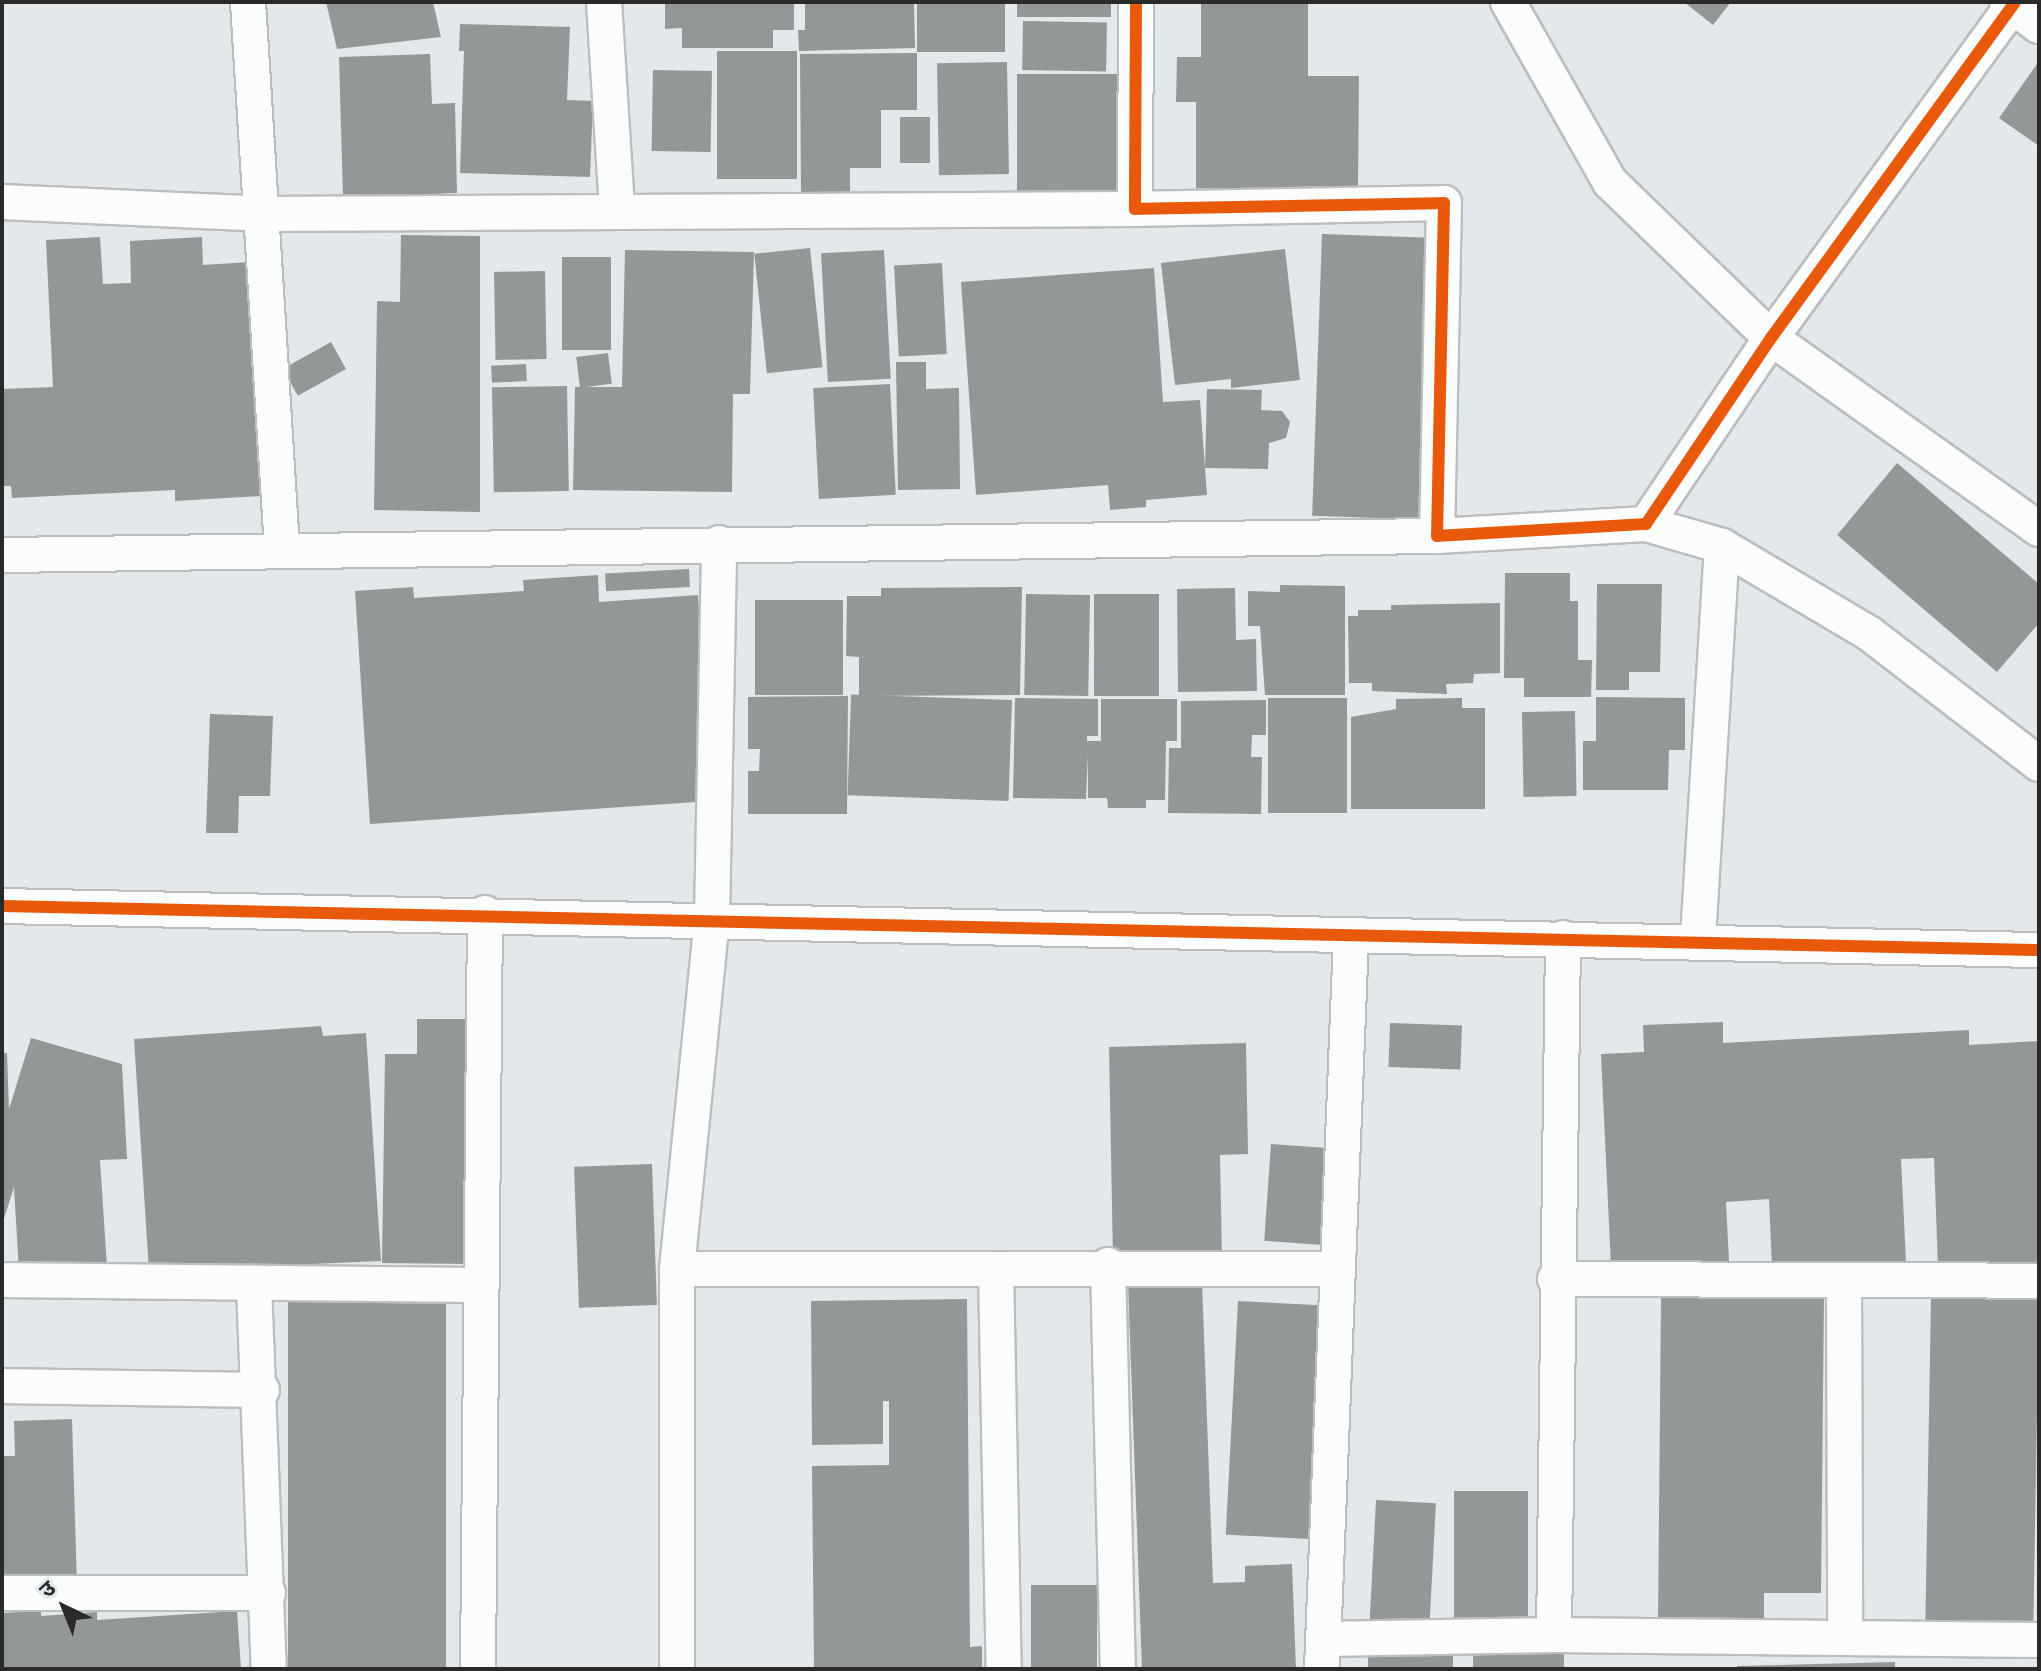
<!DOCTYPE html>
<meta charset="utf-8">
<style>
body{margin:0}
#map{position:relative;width:2041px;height:1671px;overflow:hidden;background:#e5e8ea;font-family:Rubik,"Noto Sans Devanagari",sans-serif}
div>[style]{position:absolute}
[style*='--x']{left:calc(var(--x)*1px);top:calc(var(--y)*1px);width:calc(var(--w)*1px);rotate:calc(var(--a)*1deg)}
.building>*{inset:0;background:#949798;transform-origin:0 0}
.roads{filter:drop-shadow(2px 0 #bbbec0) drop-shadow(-2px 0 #bbbec0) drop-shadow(0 2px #bbbec0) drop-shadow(0 -2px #bbbec0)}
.street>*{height:34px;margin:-17px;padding:0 17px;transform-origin:17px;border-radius:17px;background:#fbfcfc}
.cycleway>*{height:12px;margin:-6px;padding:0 6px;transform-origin:6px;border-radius:6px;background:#e8590c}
span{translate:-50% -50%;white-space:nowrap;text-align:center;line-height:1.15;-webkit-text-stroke:8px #e2e8ed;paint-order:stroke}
.frame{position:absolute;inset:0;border:4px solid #282a2c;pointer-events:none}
.north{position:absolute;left:24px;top:1567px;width:80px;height:80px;-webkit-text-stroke:6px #e2e8ed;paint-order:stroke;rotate:317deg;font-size:22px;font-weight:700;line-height:32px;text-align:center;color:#282a2c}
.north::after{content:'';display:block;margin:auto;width:28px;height:36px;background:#282a2c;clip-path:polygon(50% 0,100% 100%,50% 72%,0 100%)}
</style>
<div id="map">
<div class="building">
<i style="clip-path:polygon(326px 2px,433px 2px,441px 37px,337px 49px)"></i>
<i style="clip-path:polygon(665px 2px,794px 2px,794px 30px,773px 30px,773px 48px,682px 48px,682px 28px,665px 29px)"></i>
<i style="clip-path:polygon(805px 2px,914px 2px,915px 48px,799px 51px,798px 30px,805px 30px)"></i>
<i style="left:917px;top:2px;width:88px;height:50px"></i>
<i style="left:1017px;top:2px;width:94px;height:15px"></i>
<i style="clip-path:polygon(1201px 2px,1308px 2px,1308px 76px,1359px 76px,1358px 188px,1196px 188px,1196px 102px,1176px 102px,1177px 57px,1201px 57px)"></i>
<i style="clip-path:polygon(1684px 2px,1731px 2px,1713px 25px)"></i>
<i style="left:1023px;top:21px;width:84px;height:49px;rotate:1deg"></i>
<i style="clip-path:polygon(460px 24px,570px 27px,567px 100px,593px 101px,590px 177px,460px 173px,464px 51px,459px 51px)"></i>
<i style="left:797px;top:51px;width:128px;height:80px;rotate:90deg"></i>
<i style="clip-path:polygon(917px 53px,917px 110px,881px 110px,881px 168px,850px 168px,850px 196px,801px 196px,800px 54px)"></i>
<i style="clip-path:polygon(430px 54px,432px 104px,455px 103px,457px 193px,343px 198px,339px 57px)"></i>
<i style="clip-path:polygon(2039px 61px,2039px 146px,1999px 118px)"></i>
<i style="left:1007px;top:62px;width:112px;height:70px;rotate:89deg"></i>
<i style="left:653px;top:70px;width:59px;height:81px;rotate:1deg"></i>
<i style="left:1017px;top:74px;width:100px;height:118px"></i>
<i style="left:900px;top:117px;width:30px;height:46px"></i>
<i style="left:1322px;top:234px;width:108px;height:282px;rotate:2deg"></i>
<i style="clip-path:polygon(401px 235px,480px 236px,480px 512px,374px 510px,377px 301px,400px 302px)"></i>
<i style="clip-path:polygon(100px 237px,103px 284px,131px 283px,130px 241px,202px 237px,203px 265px,250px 262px,262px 496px,175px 501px,175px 490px,12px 498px,11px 486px,2px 486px,2px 389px,53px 387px,46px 240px)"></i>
<i style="left:810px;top:248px;width:120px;height:56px;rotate:84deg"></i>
<i style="clip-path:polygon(1285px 249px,1300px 380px,1231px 388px,1231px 379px,1175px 385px,1161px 263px)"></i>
<i style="clip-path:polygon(625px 250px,754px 252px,750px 394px,733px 394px,732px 492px,573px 490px,575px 387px,622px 387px)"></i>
<i style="left:884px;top:250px;width:129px;height:63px;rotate:87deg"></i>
<i style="left:611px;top:257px;width:93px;height:49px;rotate:90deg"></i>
<i style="left:942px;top:263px;width:91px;height:48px;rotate:87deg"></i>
<i style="clip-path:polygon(1154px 268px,1163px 402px,1200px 400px,1207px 495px,1146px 500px,1146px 507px,1110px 510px,1108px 485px,976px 495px,961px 282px)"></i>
<i style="left:545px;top:271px;width:88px;height:51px;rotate:89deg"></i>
<i style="left:331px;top:342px;width:31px;height:55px;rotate:61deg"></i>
<i style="left:608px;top:353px;width:31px;height:32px;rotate:83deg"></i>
<i style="clip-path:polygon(896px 362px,926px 362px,926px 389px,959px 388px,960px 489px,898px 490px)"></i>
<i style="left:526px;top:364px;width:17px;height:35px;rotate:87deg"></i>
<i style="left:890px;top:384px;width:111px;height:77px;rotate:87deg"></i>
<i style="left:567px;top:386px;width:105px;height:75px;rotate:89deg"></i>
<i style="clip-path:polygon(1207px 389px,1262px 390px,1261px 410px,1282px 411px,1290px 422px,1286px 438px,1269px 443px,1268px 469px,1205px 468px)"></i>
<i style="clip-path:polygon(1897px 463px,2039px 584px,2039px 623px,1997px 672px,1837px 535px)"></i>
<i style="left:689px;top:569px;width:18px;height:84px;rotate:87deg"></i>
<i style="clip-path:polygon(1505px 573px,1570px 573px,1570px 601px,1578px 601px,1578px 660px,1592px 660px,1591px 697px,1524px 697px,1524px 678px,1504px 678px)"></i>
<i style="clip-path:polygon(598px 575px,599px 602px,698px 595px,711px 801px,370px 824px,355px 591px,413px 587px,414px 598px,524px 591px,523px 580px)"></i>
<i style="clip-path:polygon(1597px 584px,1662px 584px,1660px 672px,1629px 672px,1629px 690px,1596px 690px)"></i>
<i style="clip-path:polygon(1280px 585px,1345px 586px,1345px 695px,1265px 695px,1260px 626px,1248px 626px,1248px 591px,1280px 592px)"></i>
<i style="clip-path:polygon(1022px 587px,1020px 695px,859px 696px,859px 657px,846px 656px,847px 596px,881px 596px,881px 588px)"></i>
<i style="clip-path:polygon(1235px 588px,1236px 640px,1256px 639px,1257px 691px,1178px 692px,1177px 589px)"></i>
<i style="left:1026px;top:594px;width:64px;height:101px;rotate:1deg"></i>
<i style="left:1094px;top:594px;width:65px;height:102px"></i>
<i style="left:755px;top:600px;width:88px;height:95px"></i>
<i style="clip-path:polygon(1500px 603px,1500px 673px,1474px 674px,1473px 683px,1446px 684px,1447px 694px,1372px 691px,1372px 683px,1349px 683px,1348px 616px,1358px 616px,1358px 610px,1391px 610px,1391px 605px)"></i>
<i style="clip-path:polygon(848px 696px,847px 814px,748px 814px,748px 771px,759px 771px,760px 749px,748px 749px,748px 697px)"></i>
<i style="clip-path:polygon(1596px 697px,1685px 698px,1685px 750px,1669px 750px,1668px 790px,1583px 790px,1583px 741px,1596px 741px)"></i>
<i style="clip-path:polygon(1015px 698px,1098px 699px,1098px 736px,1087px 736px,1087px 741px,1101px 741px,1101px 699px,1177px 699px,1177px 741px,1166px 741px,1165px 800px,1146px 800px,1146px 808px,1108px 808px,1107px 798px,1088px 798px,1088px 755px,1086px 799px,1013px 798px)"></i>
<i style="left:1268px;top:698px;width:79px;height:115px"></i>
<i style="clip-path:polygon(1462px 698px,1462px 708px,1485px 708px,1485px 809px,1351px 809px,1351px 717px,1396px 709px,1396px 699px)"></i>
<i style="left:1012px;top:700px;width:101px;height:161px;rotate:92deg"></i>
<i style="clip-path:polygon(1266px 700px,1266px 735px,1252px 735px,1251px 757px,1262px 757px,1261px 814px,1168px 813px,1169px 748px,1181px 748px,1181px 701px)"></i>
<i style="left:1575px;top:711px;width:85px;height:53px;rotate:89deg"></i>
<i style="clip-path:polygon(210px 714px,273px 716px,270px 796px,239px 796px,238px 833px,206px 833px)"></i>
<i style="clip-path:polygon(417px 1019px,473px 1019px,469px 1264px,382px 1263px,385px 1054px,417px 1054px)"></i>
<i style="clip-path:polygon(1723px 1022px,1723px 1043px,1969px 1030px,1969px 1045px,2039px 1041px,2039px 1268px,1938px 1268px,1934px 1158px,1901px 1159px,1906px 1262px,1772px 1268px,1769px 1199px,1726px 1202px,1729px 1261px,1611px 1267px,1601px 1054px,1644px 1052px,1643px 1025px)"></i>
<i style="left:1390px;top:1023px;width:72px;height:44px;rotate:2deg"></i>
<i style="clip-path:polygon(321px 1026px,323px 1036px,366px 1033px,381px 1261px,149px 1271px,134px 1039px)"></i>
<i style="clip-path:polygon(31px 1038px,122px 1064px,127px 1159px,100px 1160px,107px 1267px,19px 1272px,14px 1187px,2px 1225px,2px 1053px,7px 1053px,9px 1109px)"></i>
<i style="clip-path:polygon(1246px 1043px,1248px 1154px,1220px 1155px,1222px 1258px,1113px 1260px,1109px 1047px)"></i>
<i style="left:1271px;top:1144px;width:56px;height:97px;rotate:4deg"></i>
<i style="left:652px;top:1164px;width:141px;height:78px;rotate:88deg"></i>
<i style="clip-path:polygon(1202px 1281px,1213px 1583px,1245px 1582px,1245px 1566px,1292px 1564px,1296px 1669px,1142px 1669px,1128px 1284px)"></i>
<i style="clip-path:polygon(1661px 1298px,1824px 1298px,1821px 1593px,1764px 1593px,1764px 1620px,1658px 1620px)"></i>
<i style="left:1931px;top:1298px;width:108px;height:327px;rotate:1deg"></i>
<i style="clip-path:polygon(967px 1299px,970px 1647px,982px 1646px,982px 1669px,814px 1669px,812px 1466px,889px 1465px,889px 1401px,883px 1401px,883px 1444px,812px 1445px,811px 1301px)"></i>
<i style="left:288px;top:1300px;width:158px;height:369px"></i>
<i style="left:1238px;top:1301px;width:83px;height:234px;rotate:3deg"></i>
<i style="clip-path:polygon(72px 1419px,77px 1586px,2px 1585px,2px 1456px,15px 1456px,14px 1421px)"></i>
<i style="left:1454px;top:1491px;width:74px;height:131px"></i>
<i style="left:1376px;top:1500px;width:60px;height:124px;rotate:3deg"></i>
<i style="left:1031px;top:1585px;width:66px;height:84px"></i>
<i style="clip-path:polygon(41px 1611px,41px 1616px,97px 1612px,97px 1620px,237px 1611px,241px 1669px,2px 1669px,2px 1613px)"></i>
<i style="left:1453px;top:1652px;width:17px;height:85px;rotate:90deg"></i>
<i style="left:1564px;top:1652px;width:17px;height:91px;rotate:90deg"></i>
<i style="clip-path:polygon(1895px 1662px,1895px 1669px,1737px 1669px,1737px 1666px)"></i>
</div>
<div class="roads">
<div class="street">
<i style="--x:248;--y:2;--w:548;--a:86.44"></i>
<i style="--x:604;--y:2;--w:207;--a:86.4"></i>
<i style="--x:1136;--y:2;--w:207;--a:90.3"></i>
<i style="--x:1135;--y:209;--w:309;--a:-1.1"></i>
<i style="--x:1444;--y:203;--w:333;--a:91.2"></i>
<i style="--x:1437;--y:536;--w:209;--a:-3.3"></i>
<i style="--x:1646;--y:524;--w:224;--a:-56.1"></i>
<i style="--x:1771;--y:338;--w:415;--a:-54"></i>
<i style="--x:1508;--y:2;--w:207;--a:60.5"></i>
<i style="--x:1610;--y:182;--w:224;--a:44.1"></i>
<i style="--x:1771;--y:338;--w:329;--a:35.5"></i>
<i style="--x:2007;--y:2;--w:40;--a:37"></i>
<i style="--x:2;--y:202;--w:260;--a:2.6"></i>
<i style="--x:262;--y:214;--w:873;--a:-0.33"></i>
<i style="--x:1646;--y:524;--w:79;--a:16.1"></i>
<i style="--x:1722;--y:546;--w:394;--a:93.5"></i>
<i style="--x:1722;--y:546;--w:172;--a:30.7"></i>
<i style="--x:1870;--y:634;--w:213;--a:37.6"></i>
<i style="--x:2;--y:555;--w:1435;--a:-0.76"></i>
<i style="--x:2;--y:906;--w:2037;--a:1.24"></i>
<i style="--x:1108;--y:1265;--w:404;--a:88.6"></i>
<i style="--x:677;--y:1269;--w:660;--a:0"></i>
<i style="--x:996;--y:1269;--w:400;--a:88.9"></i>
<i style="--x:1555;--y:1279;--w:484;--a:0.2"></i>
<i style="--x:2;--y:1280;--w:477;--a:0.6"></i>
<i style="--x:1844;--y:1282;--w:354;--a:89.8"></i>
<i style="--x:254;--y:1285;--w:384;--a:87.8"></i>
<i style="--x:2;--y:1386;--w:260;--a:0.9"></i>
<i style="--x:2;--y:1593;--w:266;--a:0"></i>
<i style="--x:1554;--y:1635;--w:697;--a:-89.26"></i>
<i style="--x:1323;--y:1639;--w:231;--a:-1"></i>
<i style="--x:1554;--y:1635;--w:485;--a:0.6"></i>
<i style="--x:478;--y:1669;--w:756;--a:-89.47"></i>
<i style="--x:677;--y:1669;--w:400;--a:-90"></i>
<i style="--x:677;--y:1269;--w:352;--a:-84.3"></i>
<i style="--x:712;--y:919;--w:376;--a:-88.9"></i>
<i style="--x:1322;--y:1669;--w:733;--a:-87.73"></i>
</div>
</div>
<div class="cycleway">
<i style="--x:1136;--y:2;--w:207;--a:90.3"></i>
<i style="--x:1135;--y:209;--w:309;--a:-1.1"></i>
<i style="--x:1444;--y:203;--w:333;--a:91.2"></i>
<i style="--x:1437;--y:536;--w:209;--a:-3.3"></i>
<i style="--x:1646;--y:524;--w:224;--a:-56.1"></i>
<i style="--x:1771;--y:338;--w:415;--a:-54"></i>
<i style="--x:2;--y:906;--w:2037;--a:1.24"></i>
</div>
<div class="frame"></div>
<div class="north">उ</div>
</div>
